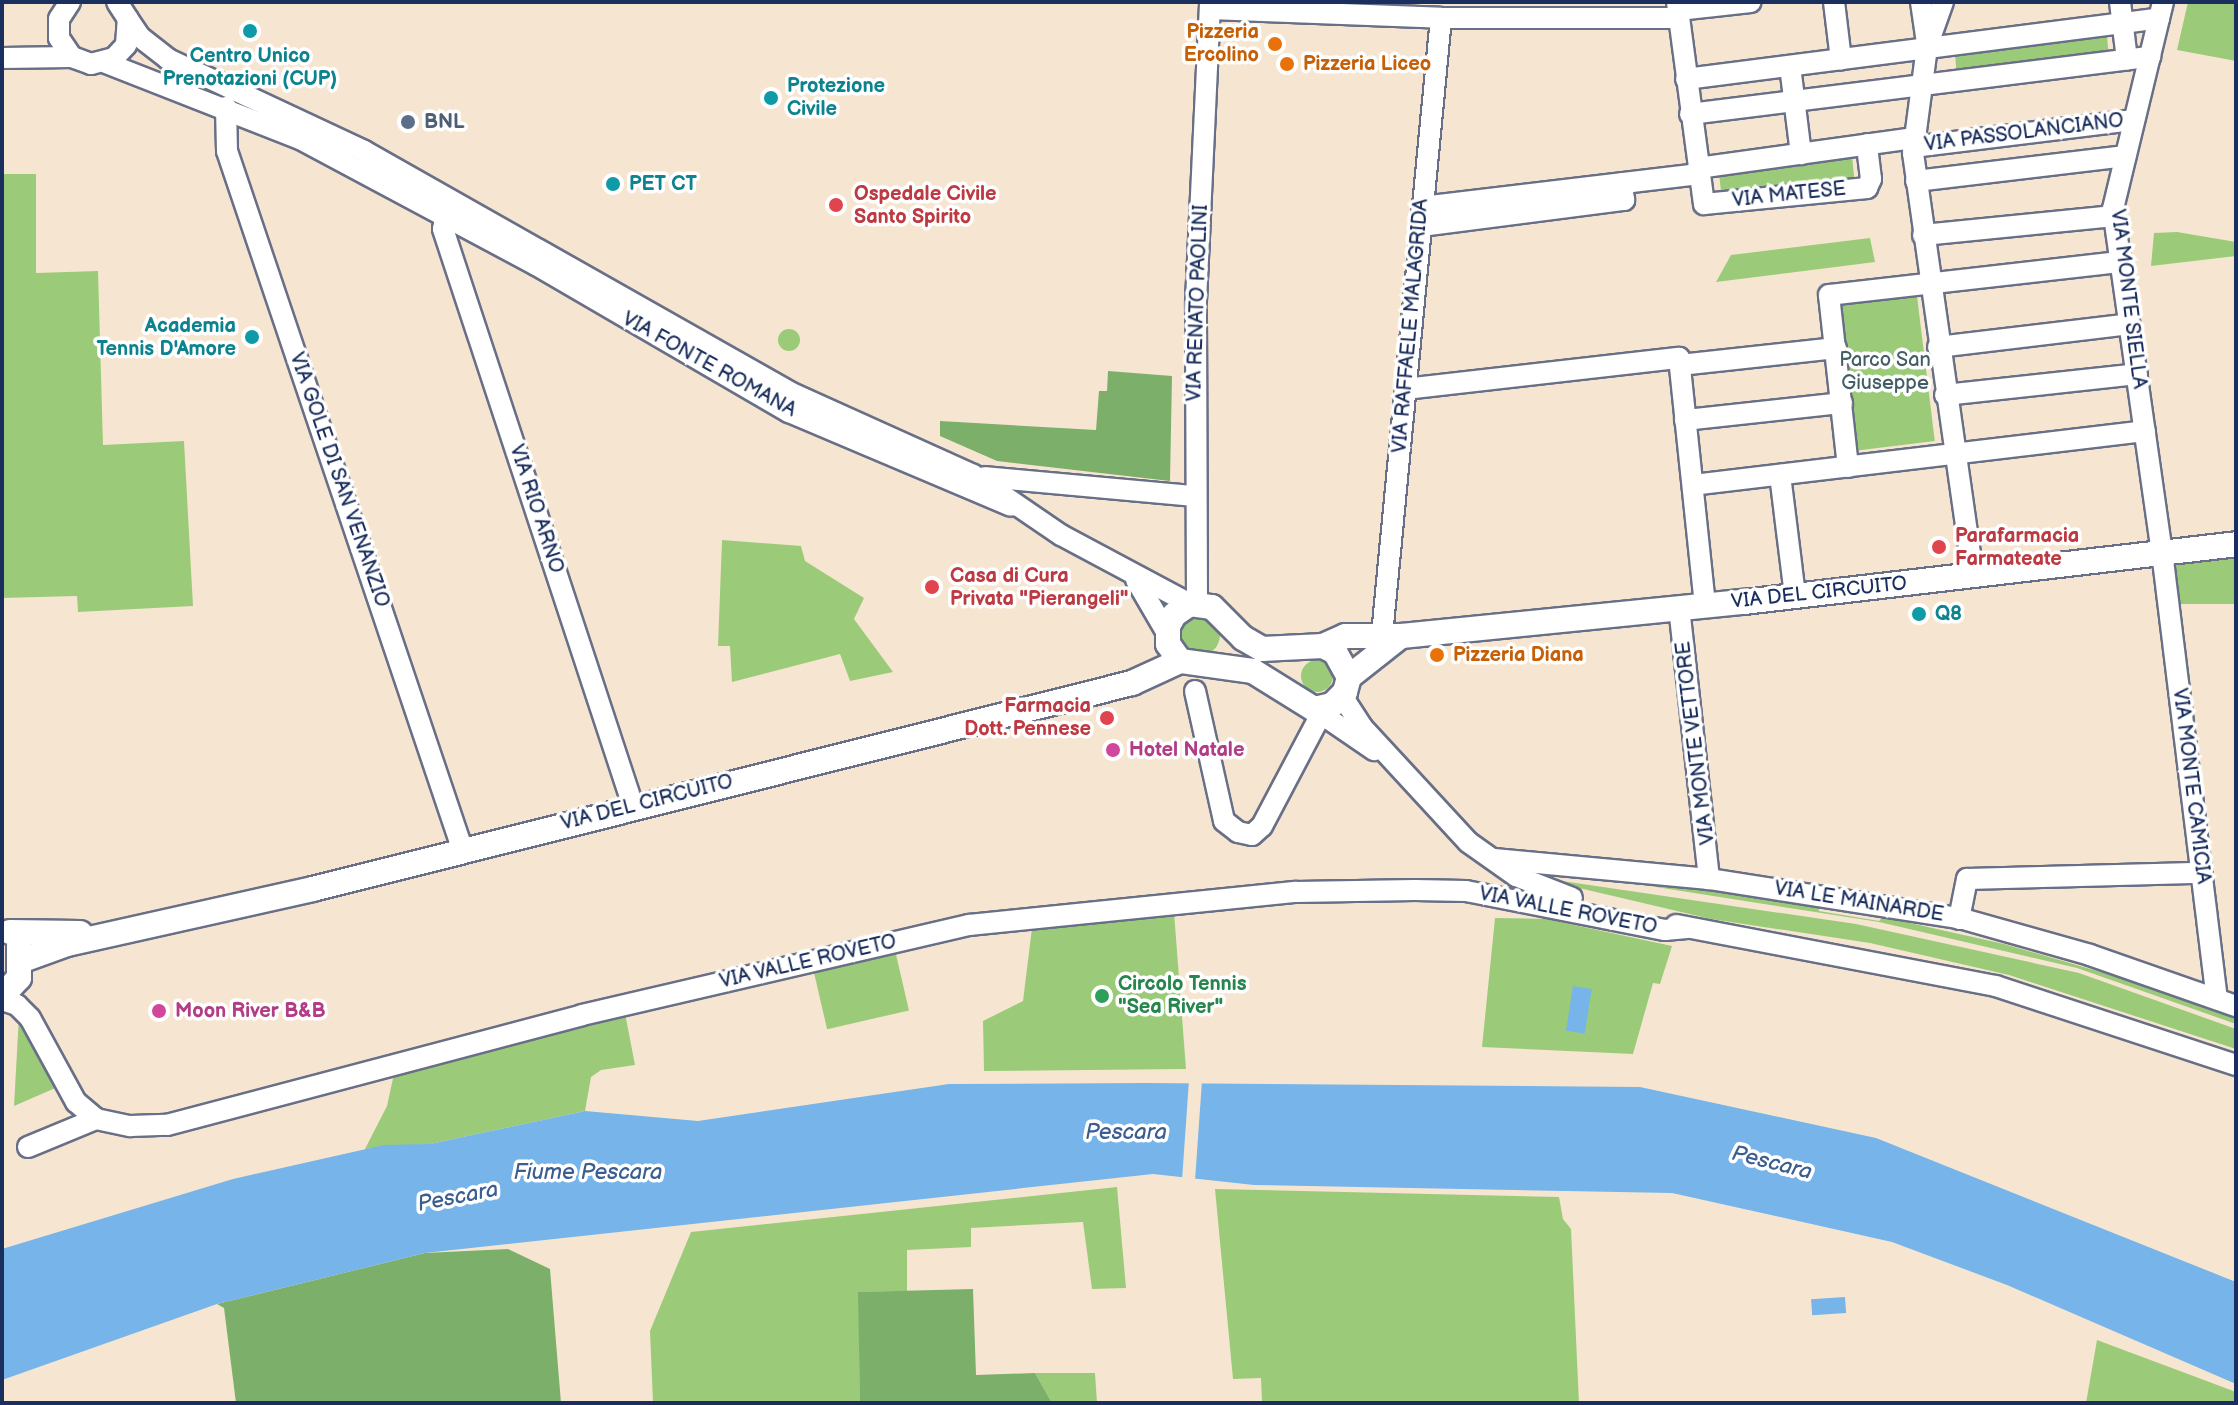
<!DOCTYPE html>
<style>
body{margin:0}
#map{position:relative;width:2238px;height:1405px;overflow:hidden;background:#f6e6d1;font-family:"Balsamiq Sans",sans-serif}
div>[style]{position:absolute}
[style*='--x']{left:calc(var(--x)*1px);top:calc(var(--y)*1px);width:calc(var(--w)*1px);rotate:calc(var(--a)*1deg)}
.green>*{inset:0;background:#9bcb79;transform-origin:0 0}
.round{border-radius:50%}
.forest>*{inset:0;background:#7caf69}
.water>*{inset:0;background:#76b4e9;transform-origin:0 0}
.pier>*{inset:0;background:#f6e6d1;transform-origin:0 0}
.roads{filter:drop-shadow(2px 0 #686f86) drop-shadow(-2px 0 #686f86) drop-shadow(0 2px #686f86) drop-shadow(0 -2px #686f86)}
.minor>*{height:20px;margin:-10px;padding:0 10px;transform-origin:10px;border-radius:10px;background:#fff}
.major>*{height:24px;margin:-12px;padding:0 12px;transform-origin:12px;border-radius:12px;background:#fff}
.dots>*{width:22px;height:22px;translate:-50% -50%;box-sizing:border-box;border:4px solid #fff;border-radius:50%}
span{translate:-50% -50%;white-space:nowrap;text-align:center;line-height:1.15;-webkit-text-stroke:7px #fff;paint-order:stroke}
.food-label{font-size:20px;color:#c56008;font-weight:700}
.right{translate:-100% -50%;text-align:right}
.left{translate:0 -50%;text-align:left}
.culture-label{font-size:20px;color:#0d838f;font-weight:700}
.service-label{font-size:20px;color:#4e5e75;font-weight:700}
.street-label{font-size:20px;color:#1b2f5e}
.health-label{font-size:20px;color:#be3a42;font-weight:700}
.park-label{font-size:20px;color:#415e66}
.hotel-label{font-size:20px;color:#b23c85;font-weight:700}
.leisure-label{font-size:20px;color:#27864d;font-weight:700}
.water-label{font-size:22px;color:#3b5e8f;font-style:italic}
.frame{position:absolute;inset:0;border:4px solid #1b2f5e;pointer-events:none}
</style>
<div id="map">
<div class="green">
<i style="clip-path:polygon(2188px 2px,2236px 2px,2236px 61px,2177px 50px)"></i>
<i style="left:2107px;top:36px;width:22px;height:153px;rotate:85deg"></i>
<i style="left:1852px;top:156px;width:27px;height:134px;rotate:84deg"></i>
<i style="clip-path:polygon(2px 174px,36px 174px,36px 273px,98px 271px,103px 445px,184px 441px,193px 606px,78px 612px,77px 596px,2px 598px)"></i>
<i style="clip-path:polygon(2177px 232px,2236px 242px,2236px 256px,2151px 266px,2154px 233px)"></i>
<i style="clip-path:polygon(1870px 238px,1875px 262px,1716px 282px,1731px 255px)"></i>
<i style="left:1917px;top:296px;width:146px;height:80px;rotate:83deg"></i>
<i class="round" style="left:778px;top:329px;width:22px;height:22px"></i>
<i style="clip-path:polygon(722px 540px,801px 546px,805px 561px,864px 598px,854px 619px,893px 672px,850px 681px,840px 654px,732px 682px,730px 646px,718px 646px)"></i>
<i style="left:2236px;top:557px;width:47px;height:66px;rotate:90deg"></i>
<i class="round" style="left:1178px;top:614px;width:42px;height:42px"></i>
<i class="round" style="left:1301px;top:660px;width:32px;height:32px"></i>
<i style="clip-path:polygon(1567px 873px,1818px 905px,1819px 911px,1879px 921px,1883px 917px,2004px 944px,2166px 991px,2236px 1017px,2236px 1024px,2077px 968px,1879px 922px)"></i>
<i style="clip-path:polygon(1528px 876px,1856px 924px,2079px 973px,2236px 1029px,2236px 1049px,2009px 975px,1870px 943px,1711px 919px)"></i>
<i style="clip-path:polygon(1174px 912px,1186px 1069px,984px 1071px,983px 1021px,1023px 1001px,1032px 928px)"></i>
<i style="clip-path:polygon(1495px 918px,1546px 919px,1672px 946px,1660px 984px,1653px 983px,1633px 1054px,1482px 1047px)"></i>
<i style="left:895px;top:950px;width:62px;height:84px;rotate:77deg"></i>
<i style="clip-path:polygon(624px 1008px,635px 1065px,601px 1070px,591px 1077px,585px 1111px,430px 1144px,365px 1149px,387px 1106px,395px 1069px)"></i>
<i style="clip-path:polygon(19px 1016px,60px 1086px,14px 1106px)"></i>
<i style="clip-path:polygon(1117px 1187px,1126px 1288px,1092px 1289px,1083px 1222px,971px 1228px,971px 1247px,907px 1250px,907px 1291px,859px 1292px,860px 1403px,653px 1403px,650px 1331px,691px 1232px)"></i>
<i style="clip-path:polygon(1215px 1189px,1559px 1197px,1563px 1219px,1571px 1229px,1579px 1403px,1262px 1403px,1261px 1378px,1233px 1379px)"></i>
<i style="clip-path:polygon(2097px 1340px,2236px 1392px,2236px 1403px,2086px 1403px)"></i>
<i style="clip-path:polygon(1035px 1373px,1095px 1373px,1097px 1403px,1052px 1403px)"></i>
</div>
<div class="forest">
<i style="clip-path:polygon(1108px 371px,1172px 376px,1170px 481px,997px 461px,940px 436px,940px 421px,1096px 430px,1099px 391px,1107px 391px)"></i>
<i style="clip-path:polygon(508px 1249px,550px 1269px,561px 1403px,236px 1403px,224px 1308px,217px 1304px,425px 1253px)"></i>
<i style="clip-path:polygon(973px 1289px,976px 1375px,1035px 1373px,1052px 1403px,860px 1403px,858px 1292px)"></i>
</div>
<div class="water">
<i style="left:1573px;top:986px;width:19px;height:45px;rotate:9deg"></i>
<i style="clip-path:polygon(1146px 1083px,1640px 1087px,1876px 1138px,2236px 1282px,2236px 1384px,2007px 1285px,1892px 1242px,1672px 1193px,1254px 1185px,1153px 1174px,425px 1253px,217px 1304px,2px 1380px,2px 1249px,233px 1179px,384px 1145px,430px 1144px,585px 1111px,698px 1121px,949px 1084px)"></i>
<i style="left:1845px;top:1297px;width:16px;height:34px;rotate:86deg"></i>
</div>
<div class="pier">
<i style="left:1189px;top:1080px;width:13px;height:103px;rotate:4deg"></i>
</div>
<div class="roads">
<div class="minor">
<i style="--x:70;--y:2;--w:20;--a:123"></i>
<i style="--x:59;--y:19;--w:19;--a:90"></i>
<i style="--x:59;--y:38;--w:23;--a:56"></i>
<i style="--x:72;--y:57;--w:20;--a:20"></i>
<i style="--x:91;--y:64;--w:24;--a:-15"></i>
<i style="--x:114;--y:58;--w:18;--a:-47"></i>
<i style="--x:126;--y:45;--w:26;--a:-86"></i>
<i style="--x:128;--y:19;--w:20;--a:-123"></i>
<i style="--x:1677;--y:2;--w:204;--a:82.4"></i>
<i style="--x:1704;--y:204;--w:164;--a:-5.6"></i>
<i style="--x:1867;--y:188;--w:10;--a:-66"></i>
<i style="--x:1871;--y:179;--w:35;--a:-97"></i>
<i style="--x:1834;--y:2;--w:58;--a:83.1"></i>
<i style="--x:1921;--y:2;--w:41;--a:81.7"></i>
<i style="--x:1943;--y:2;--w:48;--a:109.6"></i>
<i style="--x:1927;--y:47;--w:107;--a:97.5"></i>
<i style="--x:1913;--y:153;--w:427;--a:81.9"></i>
<i style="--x:2120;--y:2;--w:58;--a:83.1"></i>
<i style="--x:2163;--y:2;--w:213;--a:103.6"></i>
<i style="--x:2113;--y:209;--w:346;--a:81.9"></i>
<i style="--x:2162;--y:552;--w:450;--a:83"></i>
<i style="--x:1210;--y:9;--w:231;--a:2.2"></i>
<i style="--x:1441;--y:18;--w:238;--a:0"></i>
<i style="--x:1678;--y:10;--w:73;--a:-6.3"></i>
<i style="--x:128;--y:19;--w:22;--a:56"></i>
<i style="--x:140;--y:37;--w:36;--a:38"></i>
<i style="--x:168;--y:59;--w:217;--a:25.1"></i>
<i style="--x:364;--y:151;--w:496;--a:29.5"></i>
<i style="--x:796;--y:395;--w:194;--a:24.3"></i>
<i style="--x:973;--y:475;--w:107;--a:34.3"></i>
<i style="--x:1061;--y:535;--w:146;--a:28.1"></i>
<i style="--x:2;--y:58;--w:70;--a:-0.8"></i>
<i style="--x:106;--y:63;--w:208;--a:21.4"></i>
<i style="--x:300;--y:139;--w:268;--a:28.1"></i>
<i style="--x:536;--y:265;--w:293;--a:30.2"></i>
<i style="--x:789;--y:412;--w:241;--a:22.9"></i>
<i style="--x:1790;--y:66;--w:89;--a:82.9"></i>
<i style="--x:1686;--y:79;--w:477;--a:-7.3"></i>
<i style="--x:226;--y:107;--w:44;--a:88.7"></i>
<i style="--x:227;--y:151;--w:739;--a:71.37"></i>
<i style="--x:1690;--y:114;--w:464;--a:-7.1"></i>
<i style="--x:1913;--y:147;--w:223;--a:-7"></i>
<i style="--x:1698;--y:168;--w:217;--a:-7.9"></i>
<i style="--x:1916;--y:181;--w:211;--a:-6.8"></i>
<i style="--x:1422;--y:207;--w:279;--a:-6.8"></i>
<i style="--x:452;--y:219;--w:7;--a:180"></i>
<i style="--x:445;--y:219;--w:10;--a:101"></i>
<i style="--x:443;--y:229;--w:607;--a:71.77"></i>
<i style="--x:1421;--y:226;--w:205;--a:-7.3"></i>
<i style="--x:1624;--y:200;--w:17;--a:-97"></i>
<i style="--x:1923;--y:235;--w:192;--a:-5.7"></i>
<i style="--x:1938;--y:347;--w:193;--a:-6.8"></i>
<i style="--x:1680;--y:365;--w:157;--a:-6.2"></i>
<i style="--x:1405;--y:389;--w:276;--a:-6.5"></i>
<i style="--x:1679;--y:358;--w:248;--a:84"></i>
<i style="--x:1945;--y:395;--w:193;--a:-6.2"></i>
<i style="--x:1685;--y:420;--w:158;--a:-6.2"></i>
<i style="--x:1848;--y:467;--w:173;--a:-96.3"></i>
<i style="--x:1829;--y:295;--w:293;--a:-6.5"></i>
<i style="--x:1780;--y:475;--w:122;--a:82.9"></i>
<i style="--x:985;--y:477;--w:209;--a:5.2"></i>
<i style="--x:1693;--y:485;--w:455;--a:-6.8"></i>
<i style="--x:1136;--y:580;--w:61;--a:59.7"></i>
<i style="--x:1197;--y:604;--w:303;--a:-90.2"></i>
<i style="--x:1196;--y:301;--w:299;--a:-87.3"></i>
<i style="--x:1679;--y:607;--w:274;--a:83.7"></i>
<i style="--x:1382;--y:635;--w:620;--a:-84.54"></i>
<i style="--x:1195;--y:691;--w:133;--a:77.4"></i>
<i style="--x:1224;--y:821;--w:18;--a:38"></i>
<i style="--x:1238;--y:832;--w:14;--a:12"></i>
<i style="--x:1252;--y:835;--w:13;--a:-42"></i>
<i style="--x:1262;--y:826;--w:124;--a:-62.2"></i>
<i style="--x:1342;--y:696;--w:37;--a:57"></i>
<i style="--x:1362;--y:727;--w:156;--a:47.3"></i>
<i style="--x:1468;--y:842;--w:59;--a:35.3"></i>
<i style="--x:1516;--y:876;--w:60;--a:21.4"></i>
<i style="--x:1314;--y:709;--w:73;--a:34.3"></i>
<i style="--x:1494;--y:859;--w:216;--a:5.3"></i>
<i style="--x:1709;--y:879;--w:257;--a:8.9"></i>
<i style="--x:1963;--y:919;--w:132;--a:15.8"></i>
<i style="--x:2090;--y:955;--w:155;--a:19.3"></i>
<i style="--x:1959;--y:919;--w:41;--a:-78.7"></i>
<i style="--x:1967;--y:879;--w:235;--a:-1.5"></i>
<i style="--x:1676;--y:925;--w:326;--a:10.8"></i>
<i style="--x:1996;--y:986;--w:253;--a:18.2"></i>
<i style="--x:2;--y:1000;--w:16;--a:18"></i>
<i style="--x:17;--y:1005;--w:18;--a:45"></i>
<i style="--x:30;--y:1018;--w:96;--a:61.3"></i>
<i style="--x:76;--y:1102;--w:26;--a:40"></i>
<i style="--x:96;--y:1119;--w:35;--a:12"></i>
<i style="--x:130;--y:1126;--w:37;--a:-2"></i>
<i style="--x:167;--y:1125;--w:429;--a:-14.8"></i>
<i style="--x:582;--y:1015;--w:397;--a:-13.1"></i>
<i style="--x:969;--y:925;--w:329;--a:-5.8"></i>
<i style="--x:1296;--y:892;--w:119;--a:-1"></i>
<i style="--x:1415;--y:890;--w:51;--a:1.1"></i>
<i style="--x:1466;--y:891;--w:203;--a:11.1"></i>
<i style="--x:1665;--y:930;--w:22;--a:-5"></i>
<i style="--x:28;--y:1147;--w:74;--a:-22.4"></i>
</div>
<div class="major">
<i style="--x:1190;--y:604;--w:22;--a:8"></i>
<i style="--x:1212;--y:607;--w:44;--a:45"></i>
<i style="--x:1243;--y:638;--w:22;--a:30"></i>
<i style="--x:1262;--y:649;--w:61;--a:-2.8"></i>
<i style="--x:1323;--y:646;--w:13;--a:27"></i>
<i style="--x:1335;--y:652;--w:29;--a:61"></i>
<i style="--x:1349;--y:677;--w:16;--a:105"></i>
<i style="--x:1345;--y:692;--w:18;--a:135"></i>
<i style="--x:1332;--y:705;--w:18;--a:167"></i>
<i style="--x:1314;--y:709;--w:72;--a:-148.1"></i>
<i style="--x:1253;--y:671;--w:74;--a:-172.2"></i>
<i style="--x:1180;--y:661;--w:21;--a:-125"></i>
<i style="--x:1168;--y:644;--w:18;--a:-90"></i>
<i style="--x:1168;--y:626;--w:13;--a:-61"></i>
<i style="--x:1174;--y:615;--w:19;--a:-35"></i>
<i style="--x:1323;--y:646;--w:24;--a:-24"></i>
<i style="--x:1345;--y:636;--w:56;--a:0"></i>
<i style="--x:1401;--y:636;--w:345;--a:-5.7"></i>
<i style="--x:1744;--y:602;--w:495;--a:-6.7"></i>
<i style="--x:1349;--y:677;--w:66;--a:-38.3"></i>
<i style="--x:10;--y:932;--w:70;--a:0.8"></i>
<i style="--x:23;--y:960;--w:47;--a:-20"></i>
<i style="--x:67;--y:944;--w:252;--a:-12.6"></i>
<i style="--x:313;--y:889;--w:845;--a:-14.12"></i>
<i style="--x:1132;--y:683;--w:53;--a:-24.6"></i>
<i style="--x:2;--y:996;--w:25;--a:-47"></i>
<i style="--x:19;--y:978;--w:32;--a:-90"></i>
</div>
</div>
<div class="dots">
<i style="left:250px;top:31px;background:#0f9aa8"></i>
<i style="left:1275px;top:44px;background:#e8710a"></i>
<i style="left:1287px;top:64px;background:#e8710a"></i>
<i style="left:771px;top:98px;background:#0f9aa8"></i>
<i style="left:408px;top:122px;background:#5c6f8a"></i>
<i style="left:613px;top:184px;background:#0f9aa8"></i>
<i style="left:836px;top:205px;background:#e0444e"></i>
<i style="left:252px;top:337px;background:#0f9aa8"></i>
<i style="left:1939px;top:547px;background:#e0444e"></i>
<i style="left:932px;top:587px;background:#e0444e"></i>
<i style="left:1919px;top:614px;background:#0f9aa8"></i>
<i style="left:1437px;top:655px;background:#e8710a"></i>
<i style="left:1107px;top:718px;background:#e0444e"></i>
<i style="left:1113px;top:750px;background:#d1479c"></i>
<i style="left:1102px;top:996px;background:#2e9e5b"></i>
<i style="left:159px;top:1011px;background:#d1479c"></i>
</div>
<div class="food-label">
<span class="right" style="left:1259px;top:44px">Pizzeria<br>Ercolino</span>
<span class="left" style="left:1303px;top:64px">Pizzeria Liceo</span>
<span class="left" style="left:1453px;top:655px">Pizzeria Diana</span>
</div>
<div class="culture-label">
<span style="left:250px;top:68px">Centro Unico<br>Prenotazioni (CUP)</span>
<span class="left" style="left:787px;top:98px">Protezione<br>Civile</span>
<span class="left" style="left:629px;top:184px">PET CT</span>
<span class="right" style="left:236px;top:338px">Academia<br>Tennis D'Amore</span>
<span class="left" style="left:1935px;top:614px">Q8</span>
</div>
<div class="service-label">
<span class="left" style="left:424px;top:122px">BNL</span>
</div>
<div class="street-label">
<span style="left:2024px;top:133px;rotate:-7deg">VIA PASSOLANCIANO</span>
<span style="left:1789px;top:195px;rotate:-6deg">VIA MATESE</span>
<span style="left:2128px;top:299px;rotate:83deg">VIA MONTE SIELLA</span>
<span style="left:1198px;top:303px;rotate:-88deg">VIA RENATO PAOLINI</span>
<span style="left:1411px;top:326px;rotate:-85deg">VIA RAFFAELE MALAGRIDA</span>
<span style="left:709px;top:365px;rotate:29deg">VIA FONTE ROMANA</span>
<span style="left:339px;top:480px;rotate:71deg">VIA GOLE DI SAN VENANZIO</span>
<span style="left:536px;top:509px;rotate:72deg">VIA RIO ARNO</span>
<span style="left:1819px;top:593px;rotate:-6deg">VIA DEL CIRCUITO</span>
<span style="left:1696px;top:743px;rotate:-97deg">VIA MONTE VETTORE</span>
<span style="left:2191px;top:786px;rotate:83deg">VIA MONTE CAMICIA</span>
<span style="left:647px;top:803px;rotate:-14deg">VIA DEL CIRCUITO</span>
<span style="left:1859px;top:902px;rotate:9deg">VIA LE MAINARDE</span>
<span style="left:1568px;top:911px;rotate:11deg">VIA VALLE ROVETO</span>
<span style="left:808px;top:962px;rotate:-13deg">VIA VALLE ROVETO</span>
</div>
<div class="health-label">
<span class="left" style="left:854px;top:206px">Ospedale Civile<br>Santo Spirito</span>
<span class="left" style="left:1955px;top:548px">Parafarmacia<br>Farmateate</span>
<span class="left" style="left:950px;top:588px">Casa di Cura<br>Privata "Pierangeli"</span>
<span class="right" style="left:1091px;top:718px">Farmacia<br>Dott. Pennese</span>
</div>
<div class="park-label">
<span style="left:1885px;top:372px">Parco San<br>Giuseppe</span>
</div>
<div class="hotel-label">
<span class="left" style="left:1129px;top:750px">Hotel Natale</span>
<span class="left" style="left:175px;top:1011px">Moon River B&amp;B</span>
</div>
<div class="leisure-label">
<span class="left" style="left:1118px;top:996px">Circolo Tennis<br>"Sea River"</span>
</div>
<div class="water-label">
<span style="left:1126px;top:1133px">Pescara</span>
<span style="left:1772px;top:1163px;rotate:14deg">Pescara</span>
<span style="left:588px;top:1173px">Fiume Pescara</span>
<span style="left:458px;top:1197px;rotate:-11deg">Pescara</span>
</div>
<div class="frame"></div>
</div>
